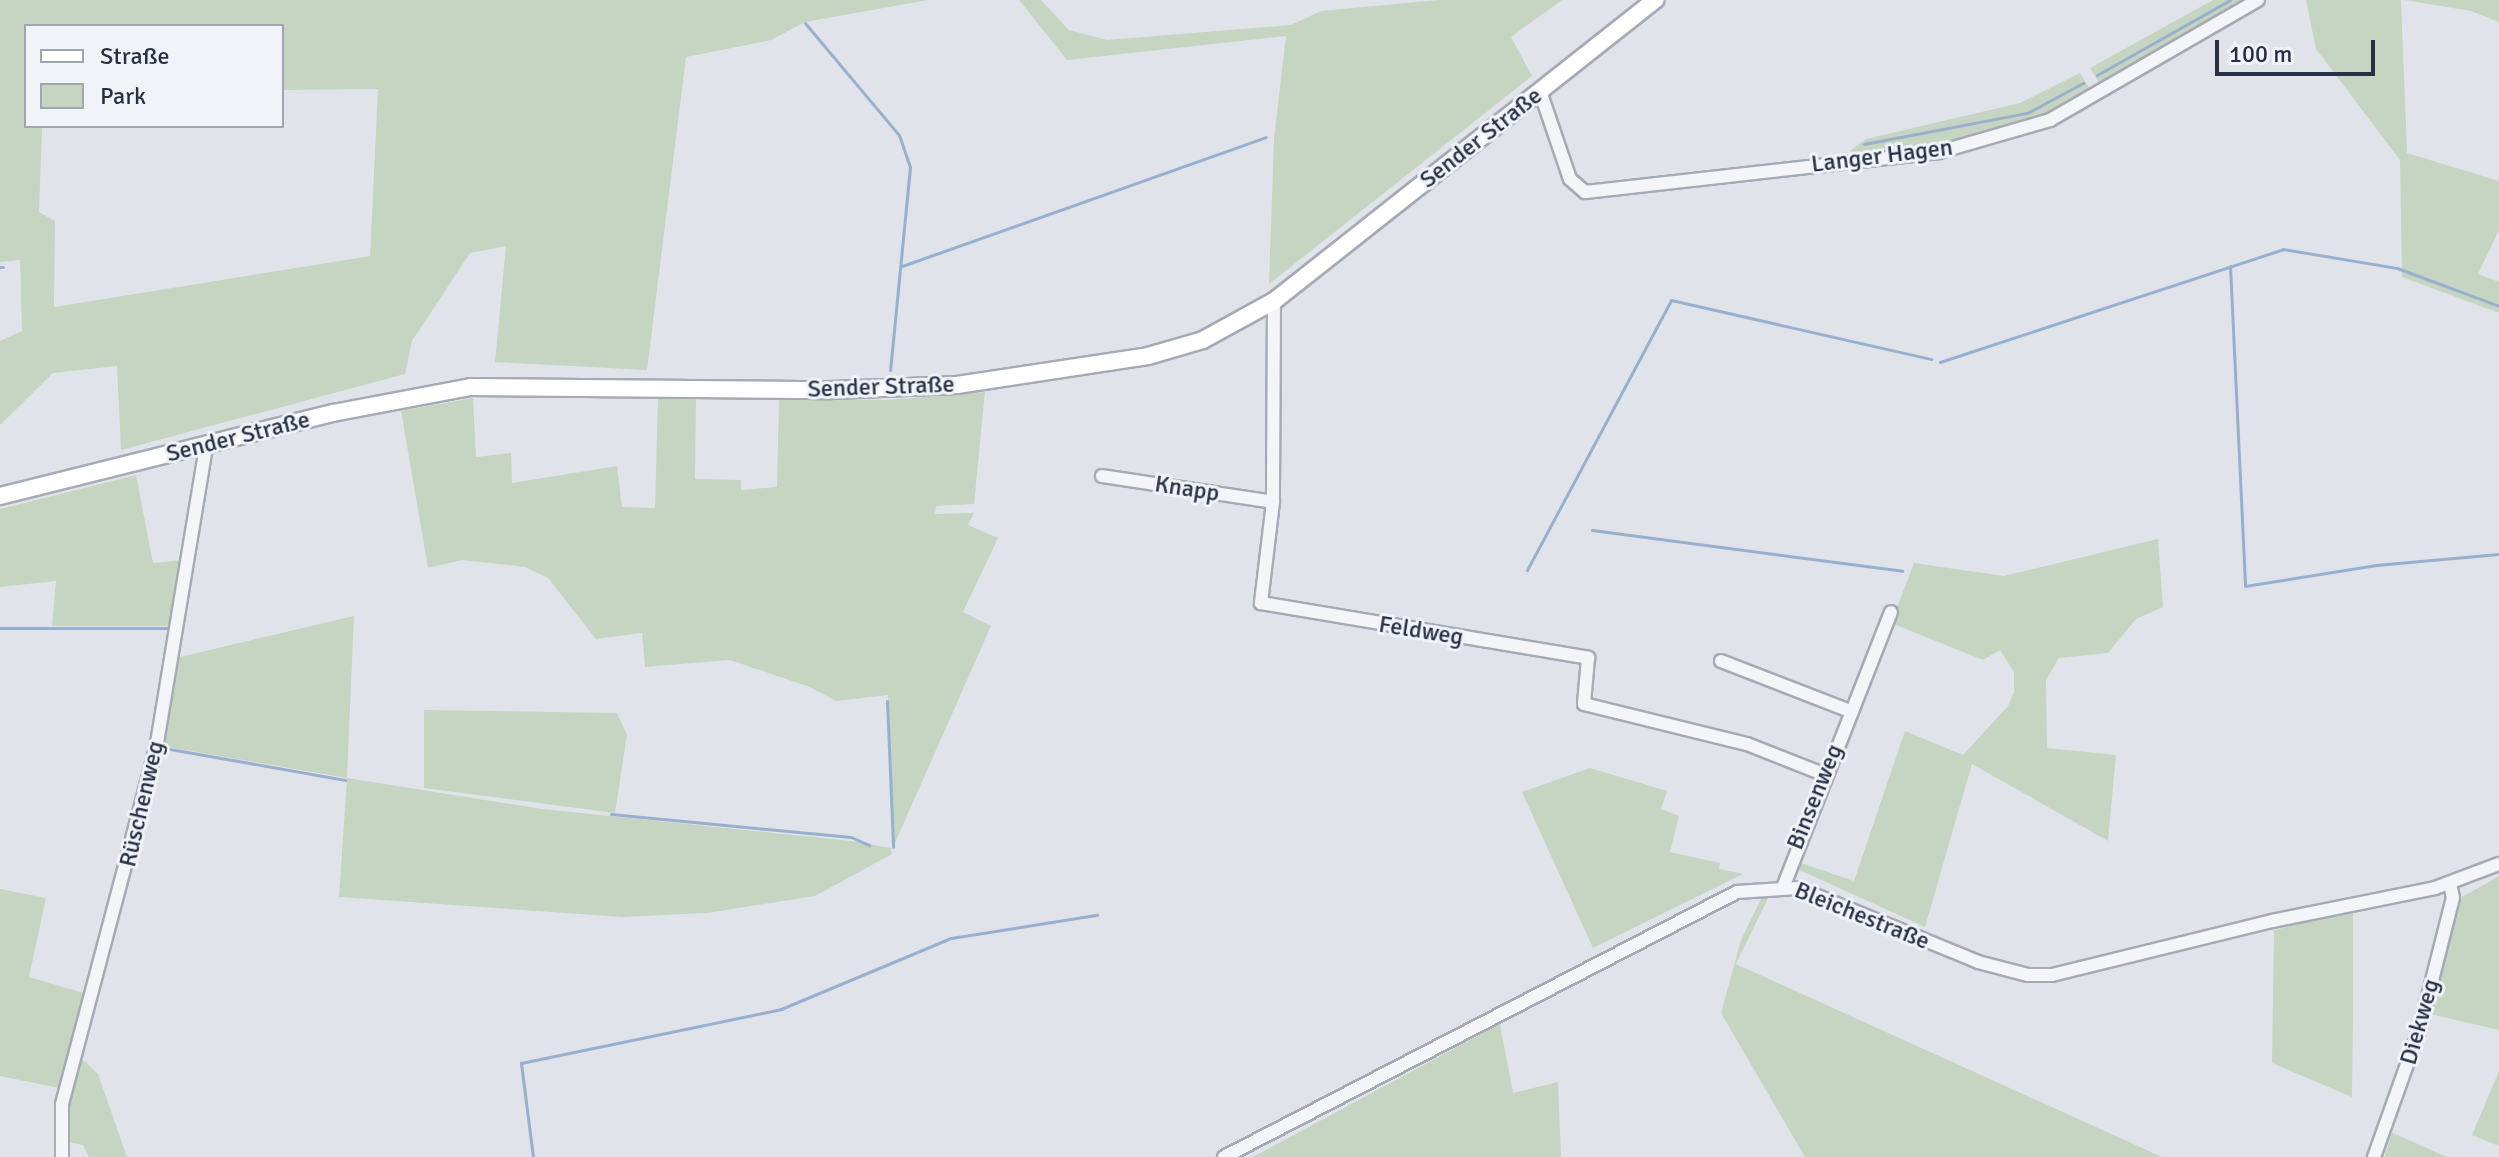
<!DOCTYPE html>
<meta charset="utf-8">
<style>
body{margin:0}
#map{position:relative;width:2499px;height:1157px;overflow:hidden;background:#e0e4ea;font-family:Signika,sans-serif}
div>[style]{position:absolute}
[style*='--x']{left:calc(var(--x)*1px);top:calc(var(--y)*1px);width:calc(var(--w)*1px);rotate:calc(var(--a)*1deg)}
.green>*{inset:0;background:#c5d5c1}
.stream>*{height:3px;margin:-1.5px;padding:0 1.5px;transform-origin:1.5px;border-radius:1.5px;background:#98b0ce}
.roads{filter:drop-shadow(2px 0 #a5aab5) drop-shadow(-2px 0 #a5aab5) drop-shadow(0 2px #a5aab5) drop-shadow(0 -2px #a5aab5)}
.minor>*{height:12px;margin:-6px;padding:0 6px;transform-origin:6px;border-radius:6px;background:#f3f5f8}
.major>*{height:16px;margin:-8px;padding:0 8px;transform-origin:8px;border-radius:8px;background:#fff}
span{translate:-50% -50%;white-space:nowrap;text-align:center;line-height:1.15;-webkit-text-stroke:6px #f0f3f8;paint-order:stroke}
.street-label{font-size:24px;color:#273044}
.legend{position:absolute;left:24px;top:24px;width:260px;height:104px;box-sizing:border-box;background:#f0f3f8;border:2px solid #a0a5b0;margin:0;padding:10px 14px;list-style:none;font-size:24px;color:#273044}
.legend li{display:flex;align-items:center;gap:16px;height:40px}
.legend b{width:40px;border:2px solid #a0a5b0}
.scale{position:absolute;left:2215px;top:40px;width:160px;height:36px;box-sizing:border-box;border:4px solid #273044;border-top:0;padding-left:10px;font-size:24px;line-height:28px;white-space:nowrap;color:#273044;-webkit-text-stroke:6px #f0f3f8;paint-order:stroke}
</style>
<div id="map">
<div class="green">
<i style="clip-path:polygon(evenodd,0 0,928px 0,805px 22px,771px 40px,686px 57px,647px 370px,495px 362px,506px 246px,470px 253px,412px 341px,405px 374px,121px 450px,117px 366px,53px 373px,0 425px,0 341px,22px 331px,20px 260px,0 262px,0 0,26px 26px,282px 26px,282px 90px,378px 89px,370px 256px,54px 307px,55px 221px,39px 212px,42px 128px,50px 126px,26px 126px,26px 26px)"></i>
<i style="clip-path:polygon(1019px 0,1041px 0,1069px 30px,1107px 40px,1291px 25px,1321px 11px,1438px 0,1562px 0,1511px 37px,1532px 76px,1269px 284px,1274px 138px,1286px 36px,1067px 60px)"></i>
<i style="clip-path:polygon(2213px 0,2250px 0,2101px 86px,2090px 68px)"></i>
<i style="clip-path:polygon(2306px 0,2401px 0,2407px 153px,2499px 181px,2499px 230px,2478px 274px,2499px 282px,2499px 313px,2402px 277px,2400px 160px,2316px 49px)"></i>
<i style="clip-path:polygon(2404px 0,2499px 0,2499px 22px,2471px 11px)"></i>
<i style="clip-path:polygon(2080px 73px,2091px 91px,2031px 121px,1977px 138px,1856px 155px,1850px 151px,1866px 139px,2020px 103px)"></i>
<i style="clip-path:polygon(985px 392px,974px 504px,936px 506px,935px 514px,974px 513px,968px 525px,998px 538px,963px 612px,991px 626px,894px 845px,888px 695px,836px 701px,810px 687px,730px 660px,645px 667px,642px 633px,596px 639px,548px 578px,525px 567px,462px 560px,428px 568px,401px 411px,473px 398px,476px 457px,511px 453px,512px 483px,617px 466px,622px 507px,655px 508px,658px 398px,696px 399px,695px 479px,741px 480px,741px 490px,777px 487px,779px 398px,887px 400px)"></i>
<i style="clip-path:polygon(136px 475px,153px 563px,183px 560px,173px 626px,52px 626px,56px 581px,0 587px,0 509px)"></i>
<i style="clip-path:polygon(2158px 539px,2163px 607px,2136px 619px,2108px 653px,2059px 658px,2046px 680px,2047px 748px,2116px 755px,2108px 841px,1972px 764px,1925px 927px,1795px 868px,1795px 861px,1854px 881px,1905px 731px,1963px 755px,2008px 706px,2014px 692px,2014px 672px,2000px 650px,1983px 660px,1891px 623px,1914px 563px,2004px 576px)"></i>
<i style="clip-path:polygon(354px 616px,347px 778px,542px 809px,851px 841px,891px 848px,892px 854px,815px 896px,707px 913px,623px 917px,339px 897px,347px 778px,162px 746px,176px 658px)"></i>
<i style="clip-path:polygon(424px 710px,617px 713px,627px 735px,615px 813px,424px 788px)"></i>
<i style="clip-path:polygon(1590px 768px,1667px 791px,1661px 809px,1679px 816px,1670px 852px,1720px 863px,1719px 869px,1743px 874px,1593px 948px,1522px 792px)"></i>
<i style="clip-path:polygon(2499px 876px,2499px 1030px,2430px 1014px,2462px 897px)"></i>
<i style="clip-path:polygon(0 889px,46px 898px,29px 977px,84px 993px,59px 1088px,0 1076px)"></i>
<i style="clip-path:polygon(1763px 895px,1769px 896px,1736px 964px,2162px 1157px,1805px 1157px,1721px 1013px,1741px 940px)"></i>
<i style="clip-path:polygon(2353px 911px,2353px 1017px,2352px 1097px,2272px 1063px,2274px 930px)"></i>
<i style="clip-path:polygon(1500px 1024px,1513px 1093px,1558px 1082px,1561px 1157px,1253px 1157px)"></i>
<i style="clip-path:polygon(79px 1056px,98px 1074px,127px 1157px,89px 1157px,83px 1145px,64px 1141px,65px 1103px)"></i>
<i style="clip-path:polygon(2499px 1071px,2499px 1146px,2472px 1135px)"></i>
<i style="clip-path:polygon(2392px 1133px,2393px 1133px,2447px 1157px,2384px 1157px)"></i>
</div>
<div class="stream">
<i style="--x:805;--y:23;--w:146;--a:50"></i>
<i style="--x:899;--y:135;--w:34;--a:71"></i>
<i style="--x:910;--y:167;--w:204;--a:95.6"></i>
<i style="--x:2097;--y:75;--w:153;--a:-29.4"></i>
<i style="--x:1864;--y:144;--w:166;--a:-10.8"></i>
<i style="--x:2027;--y:113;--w:64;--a:-28.2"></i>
<i style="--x:902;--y:266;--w:386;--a:-19.5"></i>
<i style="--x:2230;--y:266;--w:320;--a:87.3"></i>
<i style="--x:2245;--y:586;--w:133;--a:-9.1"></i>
<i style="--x:2376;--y:565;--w:123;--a:-5.1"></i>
<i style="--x:0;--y:267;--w:3;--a:0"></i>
<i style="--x:1940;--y:362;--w:361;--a:-18.2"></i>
<i style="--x:2283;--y:249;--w:116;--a:9.5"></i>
<i style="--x:2397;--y:268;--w:109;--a:20.4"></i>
<i style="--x:1592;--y:530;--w:313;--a:7.5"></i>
<i style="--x:1527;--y:570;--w:306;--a:-61.9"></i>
<i style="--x:1671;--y:300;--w:267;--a:12.8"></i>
<i style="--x:0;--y:628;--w:172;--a:0"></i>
<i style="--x:887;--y:701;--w:146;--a:87.6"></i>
<i style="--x:164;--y:748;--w:184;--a:10"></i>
<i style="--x:611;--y:814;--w:241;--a:5.5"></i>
<i style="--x:851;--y:837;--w:20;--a:24"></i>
<i style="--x:533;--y:1157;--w:95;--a:-97.3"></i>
<i style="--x:521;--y:1063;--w:266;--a:-11.7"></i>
<i style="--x:781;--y:1009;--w:184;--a:-22.7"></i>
<i style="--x:951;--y:938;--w:148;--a:-9"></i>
</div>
<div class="roads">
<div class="minor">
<i style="--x:1540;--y:91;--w:93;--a:71.2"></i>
<i style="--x:1570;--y:179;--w:20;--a:41"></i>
<i style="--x:1585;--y:192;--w:356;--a:-6.4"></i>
<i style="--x:1939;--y:152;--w:116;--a:-16.1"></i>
<i style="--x:2050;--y:120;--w:240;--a:-30"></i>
<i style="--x:1274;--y:301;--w:201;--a:90.3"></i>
<i style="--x:1273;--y:502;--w:102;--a:96.8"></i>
<i style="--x:1261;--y:603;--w:332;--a:9.5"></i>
<i style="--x:1588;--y:658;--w:46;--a:95"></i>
<i style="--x:1584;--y:704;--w:168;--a:13.8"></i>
<i style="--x:1747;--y:744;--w:82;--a:21.5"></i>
<i style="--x:1102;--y:476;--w:173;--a:8.6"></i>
<i style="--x:1721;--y:661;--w:138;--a:21.2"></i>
<i style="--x:1784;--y:885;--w:293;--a:-68.6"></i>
<i style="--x:62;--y:1157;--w:53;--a:-90"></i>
<i style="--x:62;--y:1104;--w:367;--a:-75.2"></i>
<i style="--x:156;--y:749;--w:307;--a:-80.6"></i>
<i style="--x:1224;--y:1157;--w:577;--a:-27.32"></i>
<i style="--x:1737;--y:892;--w:61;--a:-3.8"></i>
<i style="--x:1798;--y:888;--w:195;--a:22.3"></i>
<i style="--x:1978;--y:962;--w:52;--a:14.6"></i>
<i style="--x:2028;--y:975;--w:24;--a:0"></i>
<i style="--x:2052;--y:975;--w:227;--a:-13.8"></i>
<i style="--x:2272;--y:921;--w:166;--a:-11.4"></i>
<i style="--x:2435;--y:888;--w:68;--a:-20.6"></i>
<i style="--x:2374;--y:1157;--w:137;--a:-70.4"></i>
<i style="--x:2420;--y:1028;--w:134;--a:-75.8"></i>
<i style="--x:2453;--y:898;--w:14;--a:-102"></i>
</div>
<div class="major">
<i style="--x:0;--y:496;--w:343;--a:-14"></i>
<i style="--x:333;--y:413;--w:140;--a:-10.7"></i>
<i style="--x:471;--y:387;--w:360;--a:0.5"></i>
<i style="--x:831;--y:390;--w:126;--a:-2.3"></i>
<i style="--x:957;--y:385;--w:193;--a:-8.6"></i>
<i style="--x:1148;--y:356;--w:57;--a:-16.2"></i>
<i style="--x:1203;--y:340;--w:81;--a:-28.8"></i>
<i style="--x:1274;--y:301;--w:486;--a:-38.3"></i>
</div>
</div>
<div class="street-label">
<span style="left:1481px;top:138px;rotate:-38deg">Sender Straße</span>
<span style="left:1882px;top:156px;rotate:-7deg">Langer Hagen</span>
<span style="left:881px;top:387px;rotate:-2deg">Sender Straße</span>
<span style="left:238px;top:437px;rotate:-14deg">Sender Straße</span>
<span style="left:1187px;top:489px;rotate:9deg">Knapp</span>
<span style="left:1421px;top:631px;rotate:9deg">Feldweg</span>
<span style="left:1815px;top:797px;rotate:-68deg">Binsenweg</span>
<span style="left:142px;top:804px;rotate:-77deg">Rüschenweg</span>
<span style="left:1862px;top:916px;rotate:22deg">Bleichestraße</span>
<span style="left:2420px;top:1022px;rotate:-74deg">Diekweg</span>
</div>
<ul class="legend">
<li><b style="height:10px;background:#fff"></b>Straße</li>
<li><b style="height:22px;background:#c5d5c1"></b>Park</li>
</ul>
<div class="scale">100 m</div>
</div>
